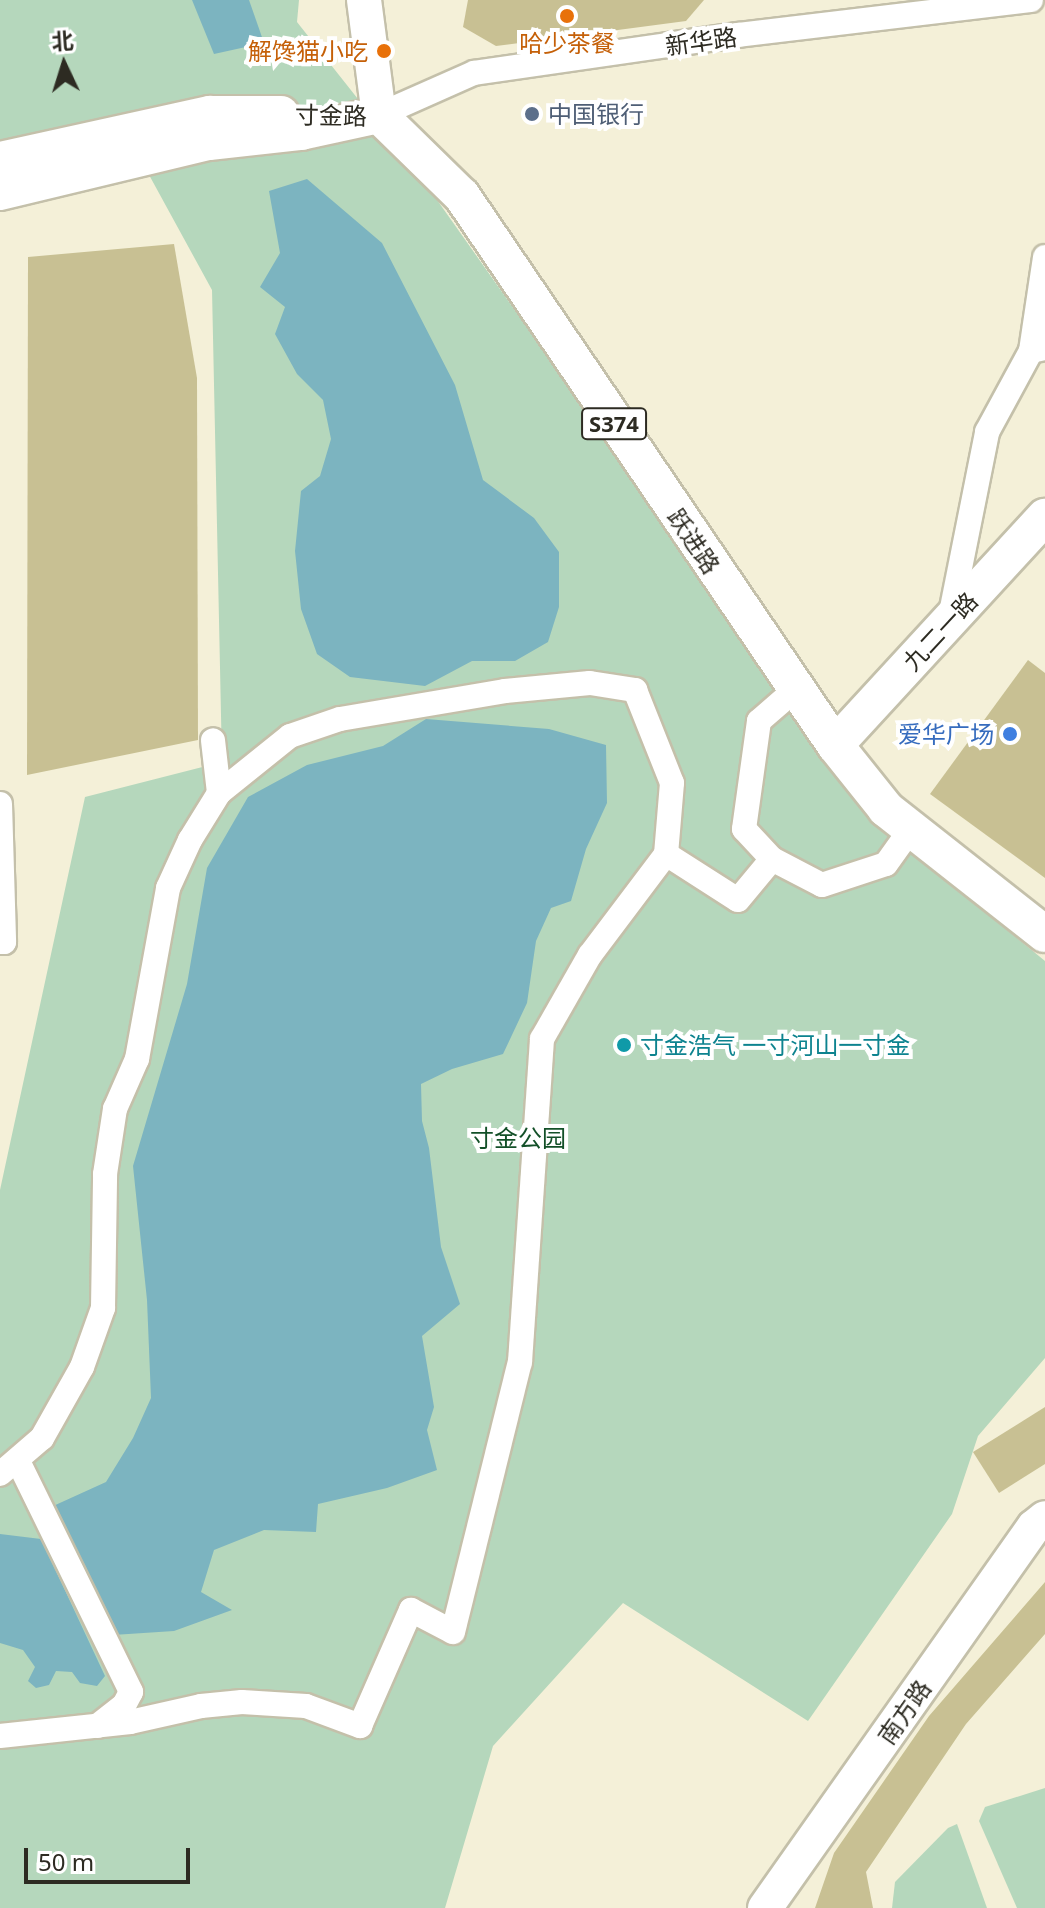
<!DOCTYPE html>
<meta charset="utf-8">
<style>
body{margin:0}
#map{position:relative;width:1045px;height:1908px;overflow:hidden;background:#f4f0d8;font-family:"Noto Sans","Noto Sans SC",sans-serif}
div>[style]{position:absolute}
[style*='--x']{left:calc(var(--x)*1px);top:calc(var(--y)*1px);width:calc(var(--w)*1px);rotate:calc(var(--a)*1deg)}
.green>*{inset:0;background:#b5d7bc}
.water>*{inset:0;background:#7cb4c0}
.building>*{inset:0;background:#c8c093}
.roads{filter:drop-shadow(2px 0 #c4c0aa) drop-shadow(-2px 0 #c4c0aa) drop-shadow(0 2px #c4c0aa) drop-shadow(0 -2px #c4c0aa)}
.street>*{height:24px;margin:-12px;padding:0 12px;transform-origin:12px;border-radius:12px;background:#fff}
.secondary>*{height:34px;margin:-17px;padding:0 17px;transform-origin:17px;border-radius:17px;background:#fff}
.primary>*{height:36px;margin:-18px;padding:0 18px;transform-origin:18px;border-radius:18px;background:#fff}
.dots>*{width:22px;height:22px;translate:-50% -50%;box-sizing:border-box;border:4px solid #fff;border-radius:50%}
span{translate:-50% -50%;white-space:nowrap;text-align:center;line-height:1.15;-webkit-text-stroke:8px #fff;paint-order:stroke}
.shield-label span{padding:2px 6px;background:#fff;border:2px solid;border-radius:6px;-webkit-text-stroke-width:0}
.shield-label{font-size:22px;color:#2d2b22;font-weight:700}
.street-label{font-size:24px;color:#2d2b22}
.food-label{font-size:24px;color:#c56008}
.right{translate:-100% -50%;text-align:right}
.service-label{font-size:24px;color:#4e5e75}
.left{translate:0 -50%;text-align:left}
.shop-label{font-size:24px;color:#366cbe}
.culture-label{font-size:24px;color:#0d838f}
.park-label{font-size:24px;color:#135028}
.north{position:absolute;left:24px;top:24px;width:80px;height:80px;-webkit-text-stroke:6px #fff;paint-order:stroke;rotate:356deg;font-size:22px;font-weight:700;line-height:32px;text-align:center;color:#2d2b22}
.north::after{content:'';display:block;margin:auto;width:28px;height:36px;background:#2d2b22;clip-path:polygon(50% 0,100% 100%,50% 72%,0 100%)}
.scale{position:absolute;left:24px;top:1848px;width:166px;height:36px;box-sizing:border-box;border:4px solid #2d2b22;border-top:0;padding-left:10px;font-size:24px;line-height:28px;white-space:nowrap;color:#2d2b22;-webkit-text-stroke:6px #fff;paint-order:stroke}
</style>
<div id="map">
<div class="green">
<i style="clip-path:polygon(0 0,299px 0,297px 22px,430px 190px,877px 823px,1045px 961px,1045px 1358px,978px 1436px,952px 1514px,808px 1721px,623px 1603px,493px 1746px,445px 1908px,0 1908px,0 1190px,85px 797px,222px 762px,212px 290px,119px 120px,0 148px)"></i>
<i style="clip-path:polygon(1045px 1788px,1045px 1908px,1017px 1908px,979px 1821px,985px 1807px)"></i>
<i style="clip-path:polygon(957px 1824px,987px 1908px,892px 1908px,895px 1882px,948px 1828px)"></i>
</div>
<div class="water">
<i style="clip-path:polygon(192px 0,249px 0,264px 43px,214px 54px)"></i>
<i style="clip-path:polygon(307px 179px,382px 243px,455px 385px,483px 480px,534px 518px,559px 552px,559px 607px,548px 642px,515px 661px,472px 661px,425px 686px,350px 677px,317px 654px,301px 609px,295px 551px,301px 491px,320px 476px,331px 439px,323px 400px,297px 374px,275px 334px,285px 307px,260px 287px,280px 253px,269px 191px)"></i>
<i style="clip-path:polygon(426px 719px,549px 729px,606px 745px,607px 803px,586px 849px,571px 901px,551px 908px,536px 941px,527px 1003px,503px 1054px,452px 1069px,421px 1084px,422px 1121px,429px 1148px,441px 1247px,460px 1304px,422px 1336px,434px 1407px,427px 1430px,437px 1470px,387px 1488px,318px 1504px,316px 1532px,264px 1530px,214px 1550px,201px 1592px,232px 1610px,174px 1631px,113px 1635px,51px 1507px,106px 1482px,133px 1438px,151px 1398px,147px 1300px,133px 1166px,187px 984px,207px 868px,248px 797px,307px 765px,383px 746px)"></i>
<i style="clip-path:polygon(0 1534px,41px 1539px,105px 1676px,97px 1686px,80px 1683px,72px 1672px,56px 1671px,49px 1685px,36px 1688px,28px 1681px,35px 1667px,23px 1650px,0 1643px)"></i>
</div>
<div class="building">
<i style="clip-path:polygon(468px 0,704px 0,686px 21px,496px 46px,463px 27px)"></i>
<i style="clip-path:polygon(174px 244px,197px 378px,198px 740px,27px 775px,28px 257px)"></i>
<i style="clip-path:polygon(1028px 660px,1045px 673px,1045px 878px,930px 794px)"></i>
<i style="clip-path:polygon(1045px 1407px,1045px 1464px,999px 1493px,973px 1452px)"></i>
<i style="clip-path:polygon(1045px 1582px,1045px 1634px,966px 1724px,866px 1872px,873px 1908px,815px 1908px,834px 1853px,929px 1716px)"></i>
</div>
<div class="roads">
<div class="street">
<i style="--x:379;--y:115;--w:104;--a:-23.9"></i>
<i style="--x:474;--y:73;--w:267;--a:-8.2"></i>
<i style="--x:738;--y:35;--w:295;--a:-6.8"></i>
<i style="--x:1031;--y:351;--w:95;--a:-81.5"></i>
<i style="--x:950;--y:618;--w:190;--a:-78.7"></i>
<i style="--x:987;--y:432;--w:92;--a:-61.5"></i>
<i style="--x:1031;--y:351;--w:14;--a:-12"></i>
<i style="--x:219;--y:793;--w:91;--a:-38.8"></i>
<i style="--x:290;--y:736;--w:53;--a:-18.8"></i>
<i style="--x:340;--y:719;--w:167;--a:-9.6"></i>
<i style="--x:505;--y:691;--w:85;--a:-5.4"></i>
<i style="--x:590;--y:683;--w:46;--a:8.8"></i>
<i style="--x:635;--y:690;--w:100;--a:68.3"></i>
<i style="--x:672;--y:783;--w:71;--a:94.8"></i>
<i style="--x:0;--y:804;--w:138;--a:88.3"></i>
<i style="--x:4;--y:942;--w:4;--a:180"></i>
<i style="--x:772;--y:859;--w:56;--a:27.5"></i>
<i style="--x:822;--y:885;--w:67;--a:-18.2"></i>
<i style="--x:886;--y:864;--w:43;--a:-54.5"></i>
<i style="--x:18;--y:1461;--w:257;--a:63.9"></i>
<i style="--x:131;--y:1692;--w:15;--a:118"></i>
<i style="--x:124;--y:1705;--w:34;--a:142"></i>
<i style="--x:0;--y:1474;--w:55;--a:-40.6"></i>
<i style="--x:42;--y:1438;--w:81;--a:-60.6"></i>
<i style="--x:82;--y:1367;--w:63;--a:-70.4"></i>
<i style="--x:103;--y:1308;--w:134;--a:-89.1"></i>
<i style="--x:105;--y:1174;--w:66;--a:-81.3"></i>
<i style="--x:115;--y:1109;--w:55;--a:-66.3"></i>
<i style="--x:137;--y:1059;--w:174;--a:-79.7"></i>
<i style="--x:168;--y:888;--w:53;--a:-65.4"></i>
<i style="--x:190;--y:840;--w:55;--a:-58.3"></i>
<i style="--x:219;--y:793;--w:53;--a:-96.5"></i>
<i style="--x:0;--y:1736;--w:131;--a:-6.1"></i>
<i style="--x:130;--y:1722;--w:73;--a:-12.7"></i>
<i style="--x:201;--y:1706;--w:41;--a:-5.6"></i>
<i style="--x:242;--y:1702;--w:64;--a:3.6"></i>
<i style="--x:306;--y:1706;--w:58;--a:20.3"></i>
<i style="--x:360;--y:1726;--w:127;--a:-66.3"></i>
<i style="--x:411;--y:1610;--w:47;--a:27.6"></i>
<i style="--x:453;--y:1632;--w:278;--a:-76.1"></i>
<i style="--x:520;--y:1362;--w:324;--a:-86.1"></i>
<i style="--x:542;--y:1039;--w:97;--a:-60.3"></i>
<i style="--x:590;--y:955;--w:126;--a:-53"></i>
<i style="--x:666;--y:854;--w:85;--a:32.6"></i>
<i style="--x:738;--y:900;--w:53;--a:-50.3"></i>
<i style="--x:772;--y:859;--w:41;--a:-133"></i>
<i style="--x:744;--y:829;--w:109;--a:-82.1"></i>
<i style="--x:759;--y:721;--w:49;--a:-40.9"></i>
</div>
<div class="secondary">
<i style="--x:364;--y:0;--w:116;--a:82.6"></i>
<i style="--x:765;--y:1908;--w:466;--a:-54.8"></i>
<i style="--x:1034;--y:1527;--w:14;--a:-39"></i>
</div>
<div class="primary">
<i style="--x:379;--y:115;--w:116;--a:44.3"></i>
<i style="--x:462;--y:196;--w:664;--a:55.81"></i>
<i style="--x:835;--y:745;--w:82;--a:51.4"></i>
<i style="--x:886;--y:809;--w:202;--a:38.2"></i>
<i style="--x:0;--y:160;--w:215;--a:-12.4"></i>
<i style="--x:210;--y:114;--w:71;--a:0"></i>
<i style="--x:0;--y:192;--w:215;--a:-13.5"></i>
<i style="--x:209;--y:142;--w:93;--a:-6.2"></i>
<i style="--x:301;--y:132;--w:80;--a:-12.3"></i>
<i style="--x:835;--y:745;--w:310;--a:-47.4"></i>
</div>
</div>
<div class="dots">
<i style="left:567px;top:16px;background:#e8710a"></i>
<i style="left:384px;top:51px;background:#e8710a"></i>
<i style="left:532px;top:114px;background:#5c6f8a"></i>
<i style="left:1010px;top:734px;background:#3f7fe0"></i>
<i style="left:624px;top:1045px;background:#0f9aa8"></i>
</div>
<div class="shield-label">
<span style="left:614px;top:424px">S374</span>
</div>
<div class="street-label">
<span style="left:701px;top:41px;rotate:-8deg">新华路</span>
<span style="left:331px;top:115px;rotate:1deg">寸金路</span>
<span style="left:694px;top:541px;rotate:56deg">跃进路</span>
<span style="left:940px;top:631px;rotate:-47deg">九二一路</span>
<span style="left:904px;top:1712px;rotate:-55deg">南方路</span>
</div>
<div class="food-label">
<span style="left:567px;top:43px">哈少茶餐</span>
<span class="right" style="left:368px;top:51px">解馋猫小吃</span>
</div>
<div class="service-label">
<span class="left" style="left:548px;top:114px">中国银行</span>
</div>
<div class="shop-label">
<span class="right" style="left:994px;top:734px">爱华广场</span>
</div>
<div class="culture-label">
<span class="left" style="left:640px;top:1045px">寸金浩气 一寸河山一寸金</span>
</div>
<div class="park-label">
<span style="left:518px;top:1138px">寸金公园</span>
</div>
<div class="north">北</div>
<div class="scale">50 m</div>
</div>
